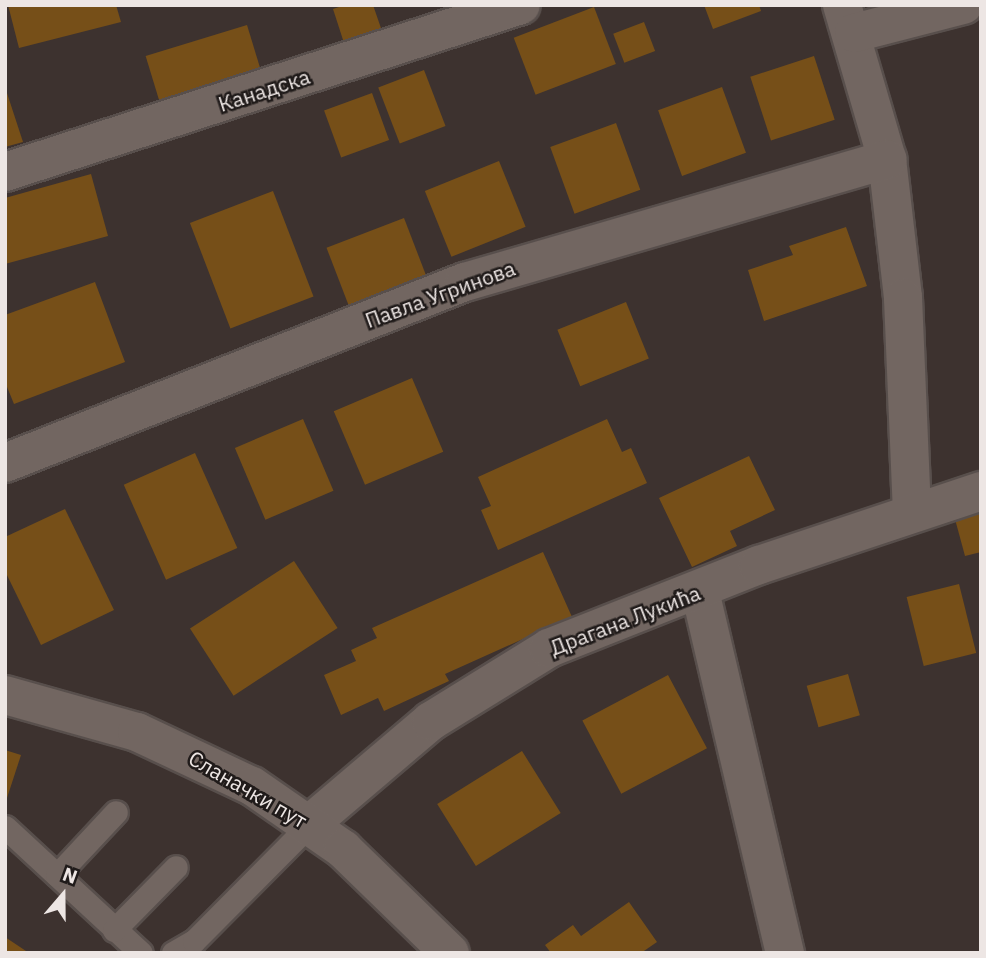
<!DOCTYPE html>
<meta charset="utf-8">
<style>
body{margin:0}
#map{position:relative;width:986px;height:958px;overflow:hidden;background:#3d322f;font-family:"IBM Plex Sans",sans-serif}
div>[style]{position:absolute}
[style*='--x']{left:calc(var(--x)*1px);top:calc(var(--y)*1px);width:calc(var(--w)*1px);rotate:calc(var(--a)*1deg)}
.building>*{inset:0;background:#764f18;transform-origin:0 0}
.roads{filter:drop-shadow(2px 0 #584f4c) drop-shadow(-2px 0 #584f4c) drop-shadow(0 2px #584f4c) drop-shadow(0 -2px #584f4c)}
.lane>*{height:23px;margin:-11.5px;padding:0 11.5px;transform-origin:11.5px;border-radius:11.5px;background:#726661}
.street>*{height:38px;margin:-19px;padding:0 19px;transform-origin:19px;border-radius:19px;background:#726661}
.secondary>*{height:38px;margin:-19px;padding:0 19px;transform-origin:19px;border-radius:19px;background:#726661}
span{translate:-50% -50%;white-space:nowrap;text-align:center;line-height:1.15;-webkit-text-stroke:5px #201b1a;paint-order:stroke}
.street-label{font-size:21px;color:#ede6e4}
.frame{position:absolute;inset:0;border:7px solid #ede6e4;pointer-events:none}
.north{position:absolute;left:28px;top:860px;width:70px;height:70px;-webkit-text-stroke:5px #201b1a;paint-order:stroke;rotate:20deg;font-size:19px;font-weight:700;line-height:28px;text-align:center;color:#ede6e4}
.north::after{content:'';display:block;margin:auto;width:24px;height:32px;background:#ede6e4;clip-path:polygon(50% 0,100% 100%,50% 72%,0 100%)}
</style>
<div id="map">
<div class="building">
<i style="clip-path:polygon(8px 5px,116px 5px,121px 22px,19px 48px)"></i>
<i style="clip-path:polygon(345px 5px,373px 5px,383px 34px,345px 46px,333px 9px)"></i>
<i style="clip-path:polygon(704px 5px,759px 5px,761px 11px,713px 29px)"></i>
<i style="left:594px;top:7px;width:61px;height:86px;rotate:69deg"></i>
<i style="left:644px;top:22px;width:31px;height:33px;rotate:69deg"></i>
<i style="left:247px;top:25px;width:54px;height:106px;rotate:73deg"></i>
<i style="left:814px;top:56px;width:67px;height:67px;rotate:72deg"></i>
<i style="left:424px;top:70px;width:60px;height:49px;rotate:69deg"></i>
<i style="clip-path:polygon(5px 87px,23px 142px,5px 147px)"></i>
<i style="left:722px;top:87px;width:70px;height:68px;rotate:70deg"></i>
<i style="left:372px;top:93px;width:50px;height:51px;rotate:70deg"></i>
<i style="left:616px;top:123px;width:71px;height:70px;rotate:70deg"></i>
<i style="left:499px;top:161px;width:71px;height:80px;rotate:68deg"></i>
<i style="clip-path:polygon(91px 174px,108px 236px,5px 264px,5px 198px)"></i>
<i style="left:273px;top:191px;width:113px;height:89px;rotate:69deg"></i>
<i style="left:404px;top:218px;width:67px;height:83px;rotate:69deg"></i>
<i style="clip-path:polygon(846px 227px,867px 286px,764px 321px,748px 270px,793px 255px,789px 246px)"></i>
<i style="clip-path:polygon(95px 282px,125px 362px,14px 404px,5px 382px,5px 315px)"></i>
<i style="left:626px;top:302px;width:61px;height:74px;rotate:68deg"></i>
<i style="left:412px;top:378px;width:80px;height:85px;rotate:67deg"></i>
<i style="left:303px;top:419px;width:78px;height:74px;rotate:67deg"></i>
<i style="clip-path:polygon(607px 419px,622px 452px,631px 448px,647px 483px,498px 550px,481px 510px,491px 506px,478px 477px)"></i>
<i style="left:195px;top:453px;width:104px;height:78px;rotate:66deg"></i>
<i style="clip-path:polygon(749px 456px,775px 510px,730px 531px,737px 546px,692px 567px,659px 498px)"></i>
<i style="clip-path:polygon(981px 500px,981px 552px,965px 556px,952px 508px)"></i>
<i style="clip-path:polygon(65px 509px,114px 610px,41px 645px,5px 571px,5px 537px)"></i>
<i style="clip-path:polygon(543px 552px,572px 617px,445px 674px,449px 681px,384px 711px,378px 698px,341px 715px,324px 675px,356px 661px,351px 650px,377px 638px,372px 628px)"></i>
<i style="left:294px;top:561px;width:80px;height:124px;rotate:57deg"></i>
<i style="left:959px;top:584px;width:71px;height:54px;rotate:76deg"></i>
<i style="left:848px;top:674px;width:43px;height:43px;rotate:74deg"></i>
<i style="left:668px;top:675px;width:83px;height:97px;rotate:62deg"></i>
<i style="clip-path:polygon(5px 750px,21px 755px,6px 801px,5px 801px)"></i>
<i style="left:522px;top:751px;width:73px;height:100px;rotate:58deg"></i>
<i style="clip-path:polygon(629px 902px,657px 942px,641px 953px,551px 953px,545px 945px,573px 925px,581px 936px)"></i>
<i style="clip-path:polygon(5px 937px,29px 953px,5px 953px)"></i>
</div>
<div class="roads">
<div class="lane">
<i style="--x:5;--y:827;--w:185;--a:42.8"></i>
<i style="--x:57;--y:875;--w:86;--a:-46.9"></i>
<i style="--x:114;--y:930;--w:88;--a:-45.5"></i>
<i style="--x:173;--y:953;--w:24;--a:-30"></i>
<i style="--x:194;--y:941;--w:166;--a:-45.2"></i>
</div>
<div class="street">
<i style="--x:842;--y:5;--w:160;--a:73.7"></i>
<i style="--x:887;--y:159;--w:140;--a:83.4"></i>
<i style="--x:903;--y:298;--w:215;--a:87.6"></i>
<i style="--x:854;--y:33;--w:113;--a:-14.4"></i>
<i style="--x:5;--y:172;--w:542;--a:-17.93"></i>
<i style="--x:5;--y:463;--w:494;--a:-21.5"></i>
<i style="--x:465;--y:282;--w:440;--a:-16.2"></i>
<i style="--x:700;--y:591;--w:372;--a:76.8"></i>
<i style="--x:311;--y:823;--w:157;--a:-40.4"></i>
<i style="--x:431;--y:721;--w:139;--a:-31.7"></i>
<i style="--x:549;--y:648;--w:226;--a:-21.6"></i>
<i style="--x:759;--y:565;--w:234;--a:-18.4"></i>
</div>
<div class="secondary">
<i style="--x:5;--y:695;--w:137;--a:15.7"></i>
<i style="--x:137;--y:732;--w:127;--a:25.2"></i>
<i style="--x:252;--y:786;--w:111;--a:34.7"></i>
<i style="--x:343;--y:849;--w:149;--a:44.2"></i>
</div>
</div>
<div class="street-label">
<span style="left:264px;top:90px;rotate:-18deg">Канадска</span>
<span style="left:440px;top:294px;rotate:-20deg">Павла Угринова</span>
<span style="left:625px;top:620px;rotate:-21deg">Драгана Лукића</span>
<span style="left:248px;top:789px;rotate:30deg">Сланачки пут</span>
</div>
<div class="frame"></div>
<div class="north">N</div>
</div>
